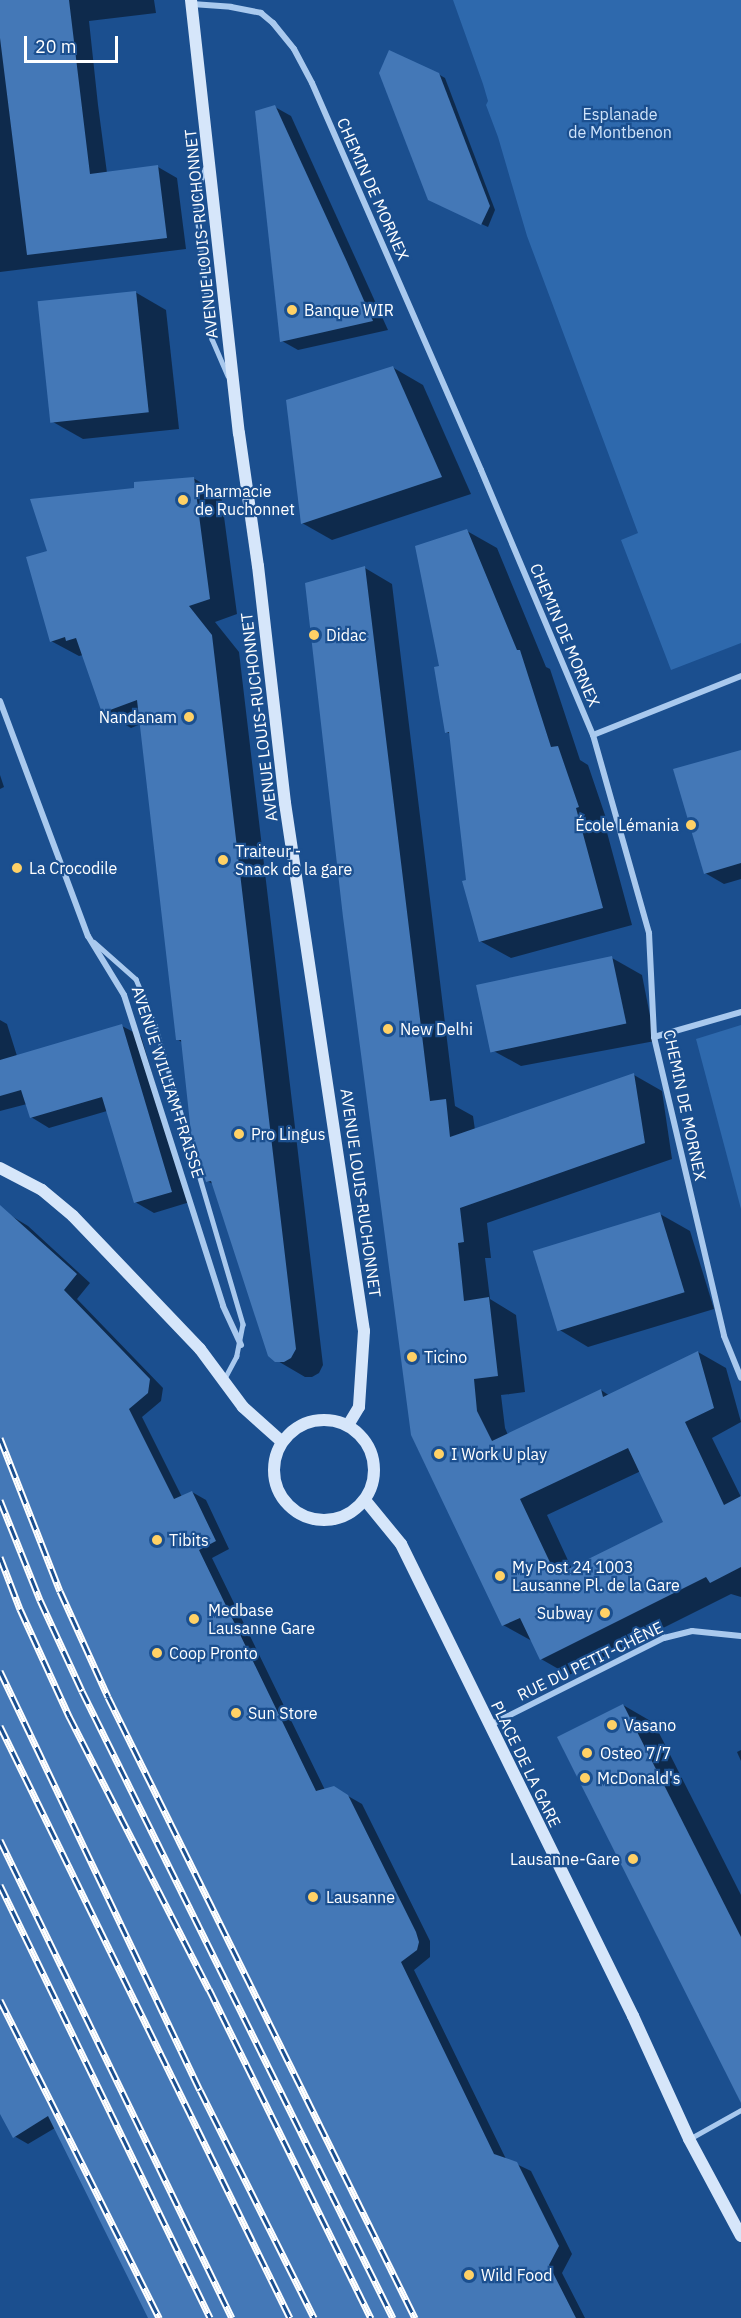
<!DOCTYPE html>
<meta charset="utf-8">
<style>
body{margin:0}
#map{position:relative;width:741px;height:2318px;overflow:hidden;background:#1b4f8f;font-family:"IBM Plex Sans",sans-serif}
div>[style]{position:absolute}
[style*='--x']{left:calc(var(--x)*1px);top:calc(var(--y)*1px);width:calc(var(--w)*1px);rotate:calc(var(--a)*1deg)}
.green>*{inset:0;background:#2e69ad}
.shadow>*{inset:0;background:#0007}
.building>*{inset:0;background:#4478b7;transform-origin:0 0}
.lane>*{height:4.5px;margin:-2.25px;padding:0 2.25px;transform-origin:2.25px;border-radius:2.25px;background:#a9c9ee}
.street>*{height:6px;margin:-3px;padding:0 3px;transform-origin:3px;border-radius:3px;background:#a9c9ee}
.secondary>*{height:12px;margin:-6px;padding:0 6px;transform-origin:6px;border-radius:6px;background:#d6e6fa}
.secondary>.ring{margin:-6px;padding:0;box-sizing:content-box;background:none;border:12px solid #d6e6fa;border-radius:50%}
.rail>*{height:7px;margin-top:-3.5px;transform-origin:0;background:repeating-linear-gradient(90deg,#1b4f8f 0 14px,#fff 0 28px);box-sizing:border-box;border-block:2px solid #fff}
.dots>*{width:16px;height:16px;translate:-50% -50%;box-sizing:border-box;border:3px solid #1b4f8f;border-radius:50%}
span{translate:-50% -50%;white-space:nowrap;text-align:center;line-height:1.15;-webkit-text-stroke:4.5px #1b4f8f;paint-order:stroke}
.park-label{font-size:16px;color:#cfe3fa}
.street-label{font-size:16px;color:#fff}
.poi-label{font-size:16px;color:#fff}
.left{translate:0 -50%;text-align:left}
.right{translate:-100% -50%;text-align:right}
.scale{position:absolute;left:24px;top:36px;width:94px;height:27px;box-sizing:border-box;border:3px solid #fff;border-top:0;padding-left:8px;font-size:18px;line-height:21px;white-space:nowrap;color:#fff;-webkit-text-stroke:4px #1b4f8f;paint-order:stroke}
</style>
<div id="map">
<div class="green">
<i style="clip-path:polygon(453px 0,741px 0,741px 643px,671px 670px,621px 540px,638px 533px,527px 236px,498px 137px,486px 105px,488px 101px,483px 84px)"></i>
<i style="clip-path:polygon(741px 1025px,741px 1209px,696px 1039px)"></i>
</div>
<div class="shadow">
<i style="clip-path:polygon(0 0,154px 0,156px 13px,89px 21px,98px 105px,107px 173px,158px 167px,177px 178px,186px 249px,0 272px)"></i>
<i style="clip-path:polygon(438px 74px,445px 78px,495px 210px,488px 227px,436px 203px)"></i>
<i style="clip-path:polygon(275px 107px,291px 116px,388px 330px,298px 350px,282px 341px)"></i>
<i style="clip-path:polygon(135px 292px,166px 310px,179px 429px,83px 439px,53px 422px)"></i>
<i style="clip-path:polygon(392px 367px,423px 385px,471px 494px,332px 540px,302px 523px)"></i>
<i style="clip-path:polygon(193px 478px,221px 494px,237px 614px,215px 622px,239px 652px,323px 1365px,319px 1373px,312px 1377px,305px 1377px,276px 1360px,215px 1185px,207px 1181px,183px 1043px,177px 1039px,141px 724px,131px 728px,103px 712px,83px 655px,79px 656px,51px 641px,49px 553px,136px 489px)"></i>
<i style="clip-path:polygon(467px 531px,497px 548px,546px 667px,550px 669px,580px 760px,588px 765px,608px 824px,605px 825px,632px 925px,511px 958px,480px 941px,467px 881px,451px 734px,446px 732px,441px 667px)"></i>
<i style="clip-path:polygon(evenodd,365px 568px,392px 584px,455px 1106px,473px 1116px,475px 1130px,634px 1075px,662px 1091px,672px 1159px,487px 1223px,491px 1258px,485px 1258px,490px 1299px,516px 1315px,525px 1392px,501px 1395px,505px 1428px,508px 1435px,601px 1390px,610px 1396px,698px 1352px,726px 1368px,741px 1422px,712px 1438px,741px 1497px,741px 1597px,731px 1594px,569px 1675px,541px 1659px,532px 1641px,503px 1625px,412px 1436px,365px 568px,641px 1471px,665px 1523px,572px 1569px,547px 1515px,641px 1471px)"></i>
<i style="clip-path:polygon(741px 751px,741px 879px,724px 884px,705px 873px)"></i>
<i style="clip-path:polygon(0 775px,4px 787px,0 789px)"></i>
<i style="clip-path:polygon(612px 958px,642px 975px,655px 1041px,521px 1066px,490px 1049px)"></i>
<i style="clip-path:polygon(0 1020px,7px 1024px,17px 1056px,122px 1026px,141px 1036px,190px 1202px,154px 1213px,135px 1202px,107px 1111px,49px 1128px,31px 1117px,27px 1104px,0 1111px)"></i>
<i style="clip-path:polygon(0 1209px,28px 1226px,90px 1283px,77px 1299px,163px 1388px,161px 1401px,142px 1417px,182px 1497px,192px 1492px,206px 1500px,229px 1549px,212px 1558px,325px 1790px,334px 1788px,362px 1804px,430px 1941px,430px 1957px,414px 1970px,506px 2159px,531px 2171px,572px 2254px,562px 2273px,585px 2318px,150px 2318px,55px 2128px,28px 2144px,14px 2136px,0 2111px)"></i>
<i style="clip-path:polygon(660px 1214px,690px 1231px,714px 1309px,588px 1347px,558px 1329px)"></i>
<i style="clip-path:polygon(623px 1705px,654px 1723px,741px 1895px,741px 2097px)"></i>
<i style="clip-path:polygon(741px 1750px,741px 1761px,737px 1752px)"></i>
</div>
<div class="building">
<i style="clip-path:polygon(0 0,69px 0,90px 174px,158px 165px,167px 238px,27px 255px,0 38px)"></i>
<i style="clip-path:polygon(389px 50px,439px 73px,490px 206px,481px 225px,428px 200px,379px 73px)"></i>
<i style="clip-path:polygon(275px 105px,347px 262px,373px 321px,280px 342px,255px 111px)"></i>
<i style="left:136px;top:291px;width:122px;height:99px;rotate:84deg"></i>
<i style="clip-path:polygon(393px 366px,442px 477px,301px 524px,286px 400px)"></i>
<i style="clip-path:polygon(194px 477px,210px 599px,189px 606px,212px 635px,296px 1349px,291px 1358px,284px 1362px,275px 1362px,268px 1356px,211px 1181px,206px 1182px,191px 1133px,181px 1040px,176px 1040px,137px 700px,102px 713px,76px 638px,66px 641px,65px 637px,50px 642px,26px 557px,47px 551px,30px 499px,134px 488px,134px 482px)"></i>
<i style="clip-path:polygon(467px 529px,517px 650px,520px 650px,551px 747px,558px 746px,579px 807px,576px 808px,603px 908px,479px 942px,462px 881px,466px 880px,449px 732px,445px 733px,434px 667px,439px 666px,415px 546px)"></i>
<i style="clip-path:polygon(evenodd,365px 566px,430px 1101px,446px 1099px,450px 1137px,634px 1073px,645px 1143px,460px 1208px,464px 1242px,458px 1243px,464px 1301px,489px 1297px,498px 1376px,474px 1379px,477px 1411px,492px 1441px,601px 1389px,603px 1397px,698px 1351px,714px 1408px,685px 1422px,724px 1505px,741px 1496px,741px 1567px,710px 1583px,706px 1577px,540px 1660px,520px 1618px,502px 1626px,411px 1435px,343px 917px,305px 583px,365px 566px,628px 1448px,663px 1522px,556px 1575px,520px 1499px,628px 1448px)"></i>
<i style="clip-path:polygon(741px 750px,741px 863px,704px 874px,673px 769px)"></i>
<i style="left:612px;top:956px;width:69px;height:139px;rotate:78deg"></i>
<i style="clip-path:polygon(122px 1024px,172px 1192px,134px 1203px,102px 1097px,30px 1118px,21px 1090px,0 1096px,0 1060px)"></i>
<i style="clip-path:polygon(0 1205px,77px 1274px,64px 1290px,150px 1379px,148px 1393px,129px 1409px,174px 1499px,192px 1491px,216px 1541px,199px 1550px,316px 1791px,334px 1786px,348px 1795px,416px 1932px,419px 1942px,417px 1950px,401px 1962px,494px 2154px,517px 2162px,559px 2246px,549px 2265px,576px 2318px,148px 2318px,48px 2116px,13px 2138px,0 2114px)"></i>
<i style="left:660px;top:1212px;width:84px;height:133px;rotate:73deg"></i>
<i style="clip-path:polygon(623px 1704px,741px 1937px,741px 2103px,557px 1737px)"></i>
</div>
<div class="lane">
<i style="--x:205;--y:169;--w:32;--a:108"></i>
<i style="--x:195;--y:199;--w:141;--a:83.1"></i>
<i style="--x:212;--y:339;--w:40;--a:66.6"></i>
<i style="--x:94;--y:942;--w:56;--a:41.4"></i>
<i style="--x:136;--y:979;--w:50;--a:67.6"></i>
<i style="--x:155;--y:1025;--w:312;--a:73.6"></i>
<i style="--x:243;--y:1324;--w:33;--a:101"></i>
<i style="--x:237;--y:1356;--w:27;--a:118"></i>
<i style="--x:691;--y:2138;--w:57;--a:-29.2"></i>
</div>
<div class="street">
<i style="--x:192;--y:4;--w:39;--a:4"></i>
<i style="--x:231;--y:7;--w:31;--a:11"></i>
<i style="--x:261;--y:13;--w:16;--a:40"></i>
<i style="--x:273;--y:23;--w:33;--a:51"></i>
<i style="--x:294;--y:49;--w:38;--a:62"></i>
<i style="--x:312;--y:83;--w:422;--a:66.4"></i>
<i style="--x:481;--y:470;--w:288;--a:67.1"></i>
<i style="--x:593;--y:735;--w:206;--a:74.2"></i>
<i style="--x:649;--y:933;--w:104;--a:87.2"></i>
<i style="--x:654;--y:1037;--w:307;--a:76.8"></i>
<i style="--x:724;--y:1336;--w:45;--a:68"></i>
<i style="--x:0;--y:701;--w:251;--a:69.5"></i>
<i style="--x:88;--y:936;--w:69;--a:58.6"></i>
<i style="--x:124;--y:995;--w:326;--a:72.3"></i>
<i style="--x:223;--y:1306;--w:43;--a:65.2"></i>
<i style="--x:593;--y:735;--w:159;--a:-21.7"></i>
<i style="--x:654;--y:1037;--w:91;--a:-16"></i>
<i style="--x:490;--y:1725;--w:195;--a:-26.6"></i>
<i style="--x:664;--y:1638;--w:29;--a:-14"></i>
<i style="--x:692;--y:1631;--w:49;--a:5.8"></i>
</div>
<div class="secondary">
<i style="--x:191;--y:0;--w:436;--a:83.7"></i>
<i style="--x:239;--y:433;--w:134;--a:81.9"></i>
<i style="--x:258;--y:566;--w:239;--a:83.5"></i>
<i style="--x:285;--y:803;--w:534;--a:81.49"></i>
<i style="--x:364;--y:1331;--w:76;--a:93.8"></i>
<i style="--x:359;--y:1407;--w:21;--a:121"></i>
<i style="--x:0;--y:1168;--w:47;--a:27.6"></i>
<i style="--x:42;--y:1190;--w:40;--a:40"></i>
<i style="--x:73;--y:1216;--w:184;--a:46.3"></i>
<i style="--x:200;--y:1349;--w:72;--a:53.4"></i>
<i style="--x:243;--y:1407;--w:51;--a:41.8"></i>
<i class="ring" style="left:274px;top:1420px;width:88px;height:88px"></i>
<i style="--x:365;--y:1500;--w:57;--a:50.7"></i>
<i style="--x:401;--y:1544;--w:526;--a:63.82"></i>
<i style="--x:633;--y:2016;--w:135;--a:65.5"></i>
<i style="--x:689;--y:2139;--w:110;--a:61.8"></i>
</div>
<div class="rail">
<i style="--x:0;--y:1438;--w:164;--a:68.6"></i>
<i style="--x:60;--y:1591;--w:116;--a:65.6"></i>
<i style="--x:108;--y:1697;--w:693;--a:63.69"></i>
<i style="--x:0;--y:1500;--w:108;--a:68.2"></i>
<i style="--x:40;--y:1600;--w:100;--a:65.2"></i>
<i style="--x:82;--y:1691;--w:700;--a:63.62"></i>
<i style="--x:0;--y:1557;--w:56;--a:69"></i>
<i style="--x:20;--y:1609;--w:118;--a:65.4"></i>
<i style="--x:69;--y:1716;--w:307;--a:62.9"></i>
<i style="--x:209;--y:1989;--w:367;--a:63.8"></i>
<i style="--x:0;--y:1671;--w:464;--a:64.5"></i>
<i style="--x:200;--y:2090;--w:255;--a:63.4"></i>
<i style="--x:0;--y:1726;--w:659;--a:63.9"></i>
<i style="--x:0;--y:1840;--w:531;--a:64.11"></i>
<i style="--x:0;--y:1885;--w:481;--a:64.1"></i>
<i style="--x:0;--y:2000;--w:356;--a:63.4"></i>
</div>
<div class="dots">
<i style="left:292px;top:310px;background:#ffd166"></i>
<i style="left:183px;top:500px;background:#ffd166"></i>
<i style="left:314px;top:635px;background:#ffd166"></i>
<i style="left:189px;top:717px;background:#ffd166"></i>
<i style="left:691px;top:825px;background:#ffd166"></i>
<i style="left:223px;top:860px;background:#ffd166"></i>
<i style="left:17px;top:868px;background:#ffd166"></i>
<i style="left:388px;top:1029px;background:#ffd166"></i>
<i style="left:239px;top:1134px;background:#ffd166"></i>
<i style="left:412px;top:1357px;background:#ffd166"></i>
<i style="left:439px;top:1454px;background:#ffd166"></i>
<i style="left:157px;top:1540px;background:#ffd166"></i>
<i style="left:500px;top:1576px;background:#ffd166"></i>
<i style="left:605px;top:1613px;background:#ffd166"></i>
<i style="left:194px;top:1619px;background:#ffd166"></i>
<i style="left:157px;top:1653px;background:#ffd166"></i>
<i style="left:236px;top:1713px;background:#ffd166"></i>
<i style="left:612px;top:1725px;background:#ffd166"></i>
<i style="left:587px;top:1753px;background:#ffd166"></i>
<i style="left:585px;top:1778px;background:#ffd166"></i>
<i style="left:633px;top:1859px;background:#ffd166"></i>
<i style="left:313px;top:1897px;background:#ffd166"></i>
<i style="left:469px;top:2275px;background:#ffd166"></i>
</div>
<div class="park-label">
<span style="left:620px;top:123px">Esplanade<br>de Montbenon</span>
</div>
<div class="street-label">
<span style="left:373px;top:189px;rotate:66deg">CHEMIN DE MORNEX</span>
<span style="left:201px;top:234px;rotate:-96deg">AVENUE LOUIS-RUCHONNET</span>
<span style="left:565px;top:635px;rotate:67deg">CHEMIN DE MORNEX</span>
<span style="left:259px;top:717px;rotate:-97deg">AVENUE LOUIS-RUCHONNET</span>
<span style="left:168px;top:1082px;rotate:72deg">AVENUE WILLIAM-FRAISSE</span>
<span style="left:685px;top:1105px;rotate:78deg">CHEMIN DE MORNEX</span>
<span style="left:361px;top:1193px;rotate:82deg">AVENUE LOUIS-RUCHONNET</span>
<span style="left:590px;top:1661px;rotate:-26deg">RUE DU PETIT-CHÊNE</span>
<span style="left:526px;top:1764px;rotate:64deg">PLACE DE LA GARE</span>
</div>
<div class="poi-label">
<span class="left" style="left:304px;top:310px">Banque WIR</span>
<span class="left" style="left:195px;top:500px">Pharmacie<br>de Ruchonnet</span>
<span class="left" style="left:326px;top:635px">Didac</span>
<span class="right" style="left:177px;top:717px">Nandanam</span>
<span class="right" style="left:679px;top:825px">École Lémania</span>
<span class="left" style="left:235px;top:860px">Traiteur -<br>Snack de la gare</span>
<span class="left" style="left:29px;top:868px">La Crocodile</span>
<span class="left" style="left:400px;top:1029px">New Delhi</span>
<span class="left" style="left:251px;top:1134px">Pro Lingus</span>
<span class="left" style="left:424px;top:1357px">Ticino</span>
<span class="left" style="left:451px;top:1454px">I Work U play</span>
<span class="left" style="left:169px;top:1540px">Tibits</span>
<span class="left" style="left:512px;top:1576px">My Post 24 1003<br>Lausanne Pl. de la Gare</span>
<span class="left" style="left:208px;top:1619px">Medbase<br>Lausanne Gare</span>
<span class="right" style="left:593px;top:1613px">Subway</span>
<span class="left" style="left:169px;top:1653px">Coop Pronto</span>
<span class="left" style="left:248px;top:1713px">Sun Store</span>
<span class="left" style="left:624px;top:1725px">Vasano</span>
<span class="left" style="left:600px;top:1753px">Osteo 7/7</span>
<span class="left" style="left:597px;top:1778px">McDonald's</span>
<span class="right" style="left:620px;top:1859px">Lausanne-Gare</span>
<span class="left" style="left:326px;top:1897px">Lausanne</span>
<span class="left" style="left:481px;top:2275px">Wild Food</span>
</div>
<div class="scale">20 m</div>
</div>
